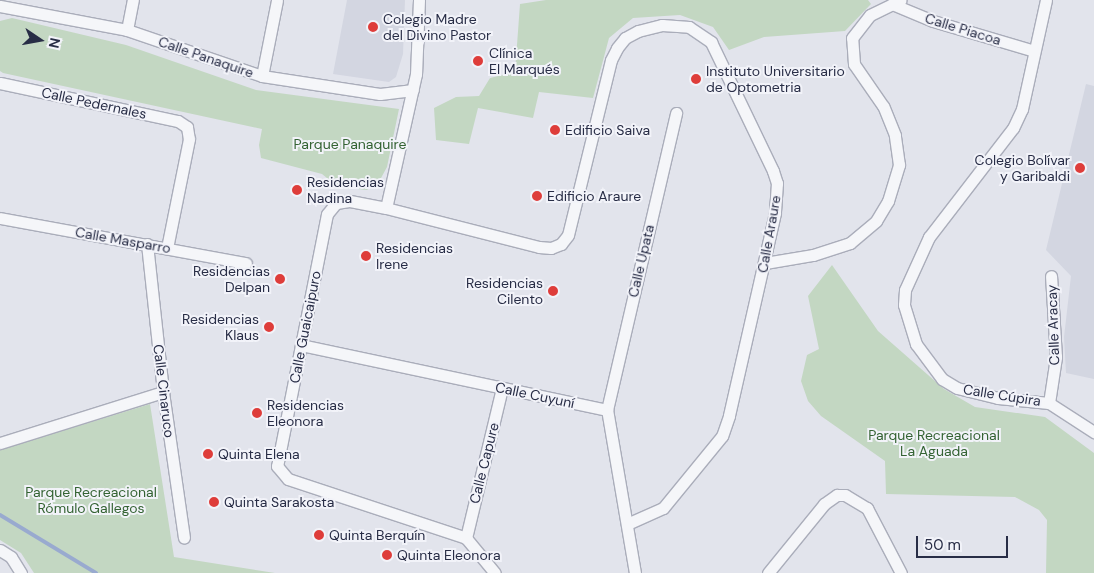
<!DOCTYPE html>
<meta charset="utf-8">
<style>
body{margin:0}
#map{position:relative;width:1094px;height:573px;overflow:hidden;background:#e2e4ec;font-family:"DM Sans",sans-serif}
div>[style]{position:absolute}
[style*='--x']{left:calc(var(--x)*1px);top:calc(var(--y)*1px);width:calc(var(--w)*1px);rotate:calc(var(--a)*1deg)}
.built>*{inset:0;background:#d3d6e1}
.green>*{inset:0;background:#c3d7c2}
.stream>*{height:4px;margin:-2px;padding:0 2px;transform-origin:2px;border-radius:2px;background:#99aacf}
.roads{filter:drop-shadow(1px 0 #aaadba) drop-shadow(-1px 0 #aaadba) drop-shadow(0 1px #aaadba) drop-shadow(0 -1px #aaadba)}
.street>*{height:11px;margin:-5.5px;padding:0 5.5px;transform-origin:5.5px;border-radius:5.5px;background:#f5f6f9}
.dots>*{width:14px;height:14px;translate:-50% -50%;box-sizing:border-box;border:2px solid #f2f3f9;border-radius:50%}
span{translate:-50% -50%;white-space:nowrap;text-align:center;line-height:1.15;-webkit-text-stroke:4px #f2f3f9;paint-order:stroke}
.poi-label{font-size:14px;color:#282d46}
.left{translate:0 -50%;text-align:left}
.right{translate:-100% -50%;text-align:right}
.street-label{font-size:14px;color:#282d46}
.park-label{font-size:14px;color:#346333}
.north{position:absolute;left:15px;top:15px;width:50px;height:50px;-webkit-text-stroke:4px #f2f3f9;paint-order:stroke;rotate:102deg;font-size:14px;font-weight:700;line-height:20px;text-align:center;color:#282d46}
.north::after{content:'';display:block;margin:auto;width:18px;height:22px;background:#282d46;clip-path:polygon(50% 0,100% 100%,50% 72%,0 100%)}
.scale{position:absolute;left:916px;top:536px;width:92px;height:22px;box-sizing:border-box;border:2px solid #282d46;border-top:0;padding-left:6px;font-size:15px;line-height:18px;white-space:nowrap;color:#282d46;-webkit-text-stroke:4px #f2f3f9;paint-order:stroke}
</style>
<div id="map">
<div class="built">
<i style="clip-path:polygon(347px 0,405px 0,403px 54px,396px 77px,389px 82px,333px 74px)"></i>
<i style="clip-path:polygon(1086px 84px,1094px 86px,1094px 379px,1066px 373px,1064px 337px,1071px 276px,1046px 250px)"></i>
</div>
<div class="green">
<i style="clip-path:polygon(546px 0,868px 0,871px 4px,845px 31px,764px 37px,729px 50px,713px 27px,680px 15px,633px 18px,609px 38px,593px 98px,539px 92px,533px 118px,478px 108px,469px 144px,436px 140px,434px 108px,456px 97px,479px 96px,490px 78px,515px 72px,520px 4px)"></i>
<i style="clip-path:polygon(12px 18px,126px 45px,256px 90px,399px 109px,387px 167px,381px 178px,367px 190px,338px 187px,322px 174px,261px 158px,259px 145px,262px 129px,3px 73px,0 71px,0 21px)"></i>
<i style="clip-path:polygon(832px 265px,878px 331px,944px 389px,975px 407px,1045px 417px,1094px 453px,1094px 573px,1046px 573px,1047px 520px,1039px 510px,1015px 497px,886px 494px,885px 461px,821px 416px,808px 401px,801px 381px,807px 355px,819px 349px,808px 296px)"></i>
<i style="clip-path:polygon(150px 404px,174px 557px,275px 573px,34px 573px,21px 553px,0 540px,0 450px)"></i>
</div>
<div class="stream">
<i style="--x:0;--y:515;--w:112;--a:31.1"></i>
</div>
<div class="roads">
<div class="street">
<i style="--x:419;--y:0;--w:74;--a:92.3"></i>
<i style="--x:416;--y:74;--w:137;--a:102.6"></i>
<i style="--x:386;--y:208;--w:38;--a:-169"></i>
<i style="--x:349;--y:201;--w:13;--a:171"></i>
<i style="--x:336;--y:203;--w:14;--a:129"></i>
<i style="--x:327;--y:214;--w:257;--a:101.2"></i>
<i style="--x:277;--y:466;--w:17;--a:50"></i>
<i style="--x:288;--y:479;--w:188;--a:18.3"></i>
<i style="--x:466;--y:538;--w:45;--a:50.4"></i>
<i style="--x:1046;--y:0;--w:112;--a:102.4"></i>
<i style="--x:1022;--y:109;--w:21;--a:115"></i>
<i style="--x:1013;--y:128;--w:138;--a:127.6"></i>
<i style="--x:929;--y:237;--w:58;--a:114.4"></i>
<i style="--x:905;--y:290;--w:15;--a:94"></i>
<i style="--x:904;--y:305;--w:41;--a:72.9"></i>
<i style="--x:916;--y:344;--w:44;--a:53.4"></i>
<i style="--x:942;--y:379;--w:17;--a:31"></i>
<i style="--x:957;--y:388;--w:42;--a:13.7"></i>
<i style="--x:998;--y:398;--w:51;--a:5.6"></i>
<i style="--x:1049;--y:403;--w:54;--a:32.8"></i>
<i style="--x:892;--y:4;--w:44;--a:22.5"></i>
<i style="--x:933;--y:21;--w:105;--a:16.5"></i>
<i style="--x:0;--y:6;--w:129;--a:10.7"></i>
<i style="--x:127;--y:30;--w:143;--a:18.8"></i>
<i style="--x:262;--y:76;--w:119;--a:8.7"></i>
<i style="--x:380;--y:94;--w:33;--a:-7"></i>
<i style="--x:127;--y:30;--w:31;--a:-79"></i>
<i style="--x:262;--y:76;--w:77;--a:-78.8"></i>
<i style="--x:0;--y:83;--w:182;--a:12.1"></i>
<i style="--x:178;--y:121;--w:11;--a:34"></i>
<i style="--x:187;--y:127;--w:12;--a:81"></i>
<i style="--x:189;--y:139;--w:111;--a:101.4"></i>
<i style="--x:386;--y:208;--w:158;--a:14.3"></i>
<i style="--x:539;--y:247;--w:12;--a:5"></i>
<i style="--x:551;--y:248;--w:11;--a:-22"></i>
<i style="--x:561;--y:244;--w:11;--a:-52"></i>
<i style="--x:568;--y:235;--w:180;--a:-76.2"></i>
<i style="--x:611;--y:60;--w:13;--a:-63"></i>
<i style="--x:617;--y:48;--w:13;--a:-51"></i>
<i style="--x:625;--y:38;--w:15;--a:-28"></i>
<i style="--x:638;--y:31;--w:25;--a:-14"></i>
<i style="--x:662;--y:25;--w:27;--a:4"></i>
<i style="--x:689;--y:27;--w:27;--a:34"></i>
<i style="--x:711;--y:42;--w:143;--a:64.3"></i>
<i style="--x:773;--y:171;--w:13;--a:72"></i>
<i style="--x:777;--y:183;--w:30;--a:94"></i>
<i style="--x:775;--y:213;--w:208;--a:102.8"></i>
<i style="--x:729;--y:416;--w:21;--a:109"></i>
<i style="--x:722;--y:436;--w:93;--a:129.3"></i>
<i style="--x:663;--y:508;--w:39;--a:156"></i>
<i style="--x:0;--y:218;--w:250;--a:10.4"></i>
<i style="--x:147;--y:244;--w:149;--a:83.8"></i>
<i style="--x:163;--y:392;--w:147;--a:81.8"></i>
<i style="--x:765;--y:263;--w:49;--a:-9.5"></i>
<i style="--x:813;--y:255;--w:39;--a:-18"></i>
<i style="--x:850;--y:243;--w:34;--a:-40"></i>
<i style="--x:876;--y:221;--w:23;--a:-59"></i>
<i style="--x:888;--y:201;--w:38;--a:-73"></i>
<i style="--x:899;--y:165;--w:30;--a:-98"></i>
<i style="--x:895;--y:135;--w:31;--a:-112"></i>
<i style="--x:883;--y:106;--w:51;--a:-124.6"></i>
<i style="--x:854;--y:64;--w:26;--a:-94"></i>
<i style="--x:852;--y:38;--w:29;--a:-52"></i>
<i style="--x:870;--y:15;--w:34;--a:-26"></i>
<i style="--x:301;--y:345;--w:313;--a:12"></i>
<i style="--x:1049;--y:403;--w:47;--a:-81.3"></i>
<i style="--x:1056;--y:357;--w:81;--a:-93.5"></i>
<i style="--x:0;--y:443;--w:171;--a:-17.4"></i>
<i style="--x:466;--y:538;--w:154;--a:-76.5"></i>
<i style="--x:0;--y:550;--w:13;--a:32"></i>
<i style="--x:11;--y:557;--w:19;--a:58"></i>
<i style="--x:635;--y:573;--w:165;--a:-99.7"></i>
<i style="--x:607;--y:410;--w:305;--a:-76.9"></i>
<i style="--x:768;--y:573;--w:89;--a:-50.9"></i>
<i style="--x:824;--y:504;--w:16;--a:-35"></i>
<i style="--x:837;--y:495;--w:8;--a:0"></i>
<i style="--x:845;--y:495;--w:26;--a:31"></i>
<i style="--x:867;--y:508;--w:73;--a:62.4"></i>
</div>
</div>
<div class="dots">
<i style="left:373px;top:27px;background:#de3d3a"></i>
<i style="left:478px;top:61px;background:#de3d3a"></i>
<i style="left:696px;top:79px;background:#de3d3a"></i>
<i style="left:555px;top:130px;background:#de3d3a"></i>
<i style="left:1080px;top:168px;background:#de3d3a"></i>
<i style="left:297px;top:190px;background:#de3d3a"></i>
<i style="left:537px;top:196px;background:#de3d3a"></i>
<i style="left:366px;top:256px;background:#de3d3a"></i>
<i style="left:280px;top:279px;background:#de3d3a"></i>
<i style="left:553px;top:291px;background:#de3d3a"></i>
<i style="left:269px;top:327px;background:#de3d3a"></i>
<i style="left:257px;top:413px;background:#de3d3a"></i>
<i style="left:208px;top:454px;background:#de3d3a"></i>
<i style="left:214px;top:502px;background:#de3d3a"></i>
<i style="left:319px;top:535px;background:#de3d3a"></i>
<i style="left:387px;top:555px;background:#de3d3a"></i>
</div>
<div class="poi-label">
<span class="left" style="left:383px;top:27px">Colegio Madre<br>del Divino Pastor</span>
<span class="left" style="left:489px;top:61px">Clínica<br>El Marqués</span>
<span class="left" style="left:706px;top:79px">Instituto Universitario<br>de Optometria</span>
<span class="left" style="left:565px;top:130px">Edificio Saiva</span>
<span class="right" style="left:1070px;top:168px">Colegio Bolívar<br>y Garibaldi</span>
<span class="left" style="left:307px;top:190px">Residencias<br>Nadina</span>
<span class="left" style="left:547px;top:196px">Edificio Araure</span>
<span class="left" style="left:376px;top:256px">Residencias<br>Irene</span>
<span class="right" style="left:270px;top:279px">Residencias<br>Delpan</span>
<span class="right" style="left:543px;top:291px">Residencias<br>Cilento</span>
<span class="right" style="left:259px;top:327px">Residencias<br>Klaus</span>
<span class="left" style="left:267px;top:413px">Residencias<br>Eleonora</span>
<span class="left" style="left:218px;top:454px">Quinta Elena</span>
<span class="left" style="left:224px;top:502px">Quinta Sarakosta</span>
<span class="left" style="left:329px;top:535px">Quinta Berquín</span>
<span class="left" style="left:397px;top:555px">Quinta Eleonora</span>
</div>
<div class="street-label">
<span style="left:963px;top:29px;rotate:17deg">Calle Piacoa</span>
<span style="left:206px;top:57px;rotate:19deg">Calle Panaquire</span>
<span style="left:94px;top:103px;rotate:12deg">Calle Pedernales</span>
<span style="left:769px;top:234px;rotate:-80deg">Calle Araure</span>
<span style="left:123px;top:240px;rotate:10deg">Calle Masparro</span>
<span style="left:641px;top:261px;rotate:-77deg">Calle Upata</span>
<span style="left:1053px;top:325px;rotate:-92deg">Calle Aracay</span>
<span style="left:305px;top:327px;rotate:-79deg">Calle Guaicaipuro</span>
<span style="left:164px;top:391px;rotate:83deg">Calle Cinaruco</span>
<span style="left:535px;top:395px;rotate:12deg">Calle Cuyuní</span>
<span style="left:1002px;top:395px;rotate:9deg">Calle Cúpira</span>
<span style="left:484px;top:463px;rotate:-76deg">Calle Capure</span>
</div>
<div class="park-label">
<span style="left:350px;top:144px">Parque Panaquire</span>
<span style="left:934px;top:443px">Parque Recreacional<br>La Aguada</span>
<span style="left:91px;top:500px">Parque Recreacional<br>Rómulo Gallegos</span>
</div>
<div class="north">N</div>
<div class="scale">50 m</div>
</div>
